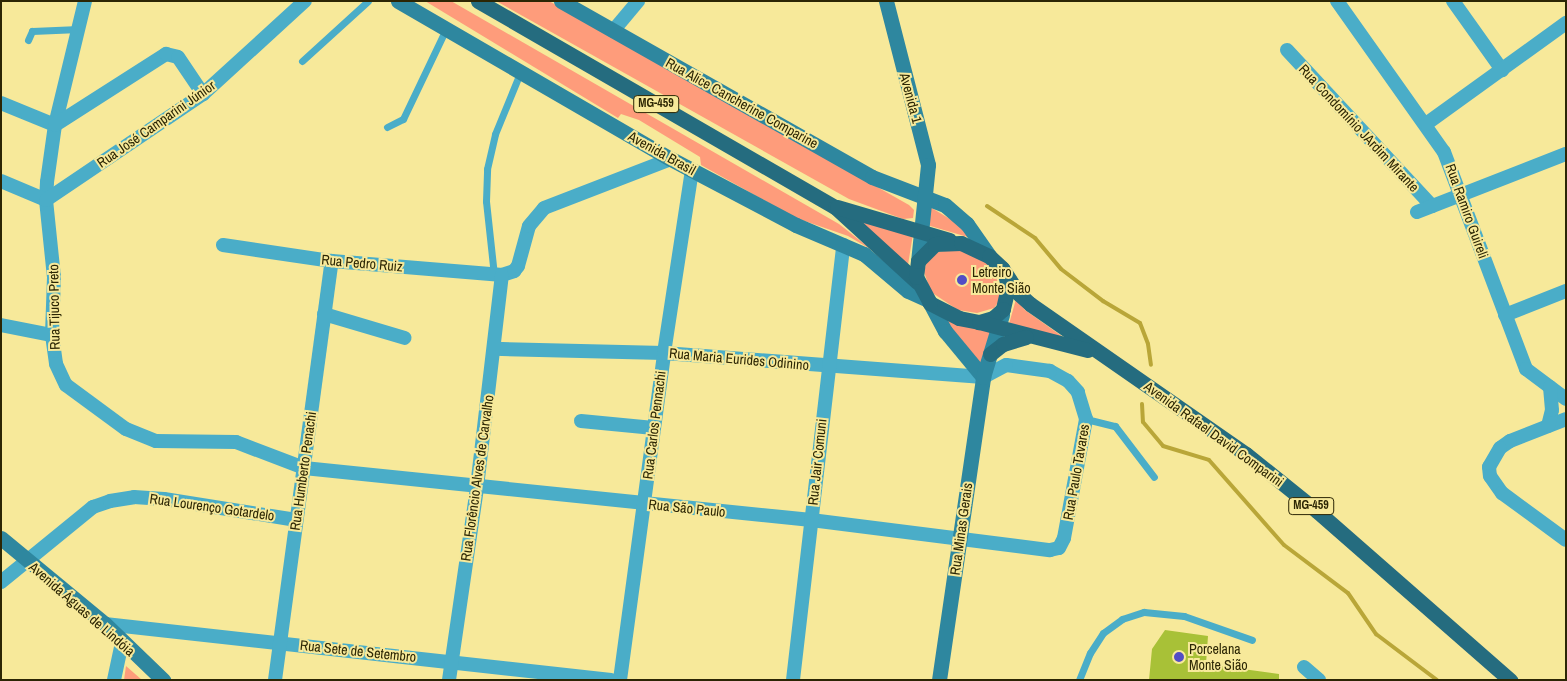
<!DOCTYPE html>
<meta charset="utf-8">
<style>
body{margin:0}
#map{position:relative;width:1567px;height:681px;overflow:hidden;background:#f7e99a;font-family:"Archivo Narrow",sans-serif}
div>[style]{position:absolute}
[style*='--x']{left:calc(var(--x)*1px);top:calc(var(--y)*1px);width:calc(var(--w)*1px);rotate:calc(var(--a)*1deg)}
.green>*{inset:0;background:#fe9c7b}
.stream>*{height:4px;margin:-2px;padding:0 2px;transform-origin:2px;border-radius:2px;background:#b9a638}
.building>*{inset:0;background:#a8c137}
.lane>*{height:7px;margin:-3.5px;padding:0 3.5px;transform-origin:3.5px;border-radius:3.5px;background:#4aadc8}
.street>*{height:14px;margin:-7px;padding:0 7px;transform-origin:7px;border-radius:7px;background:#4aadc8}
.secondary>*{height:15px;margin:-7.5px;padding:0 7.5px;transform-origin:7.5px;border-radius:7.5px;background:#2e879f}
.primary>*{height:15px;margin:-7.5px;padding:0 7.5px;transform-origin:7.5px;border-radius:7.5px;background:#256c7f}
.dots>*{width:14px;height:14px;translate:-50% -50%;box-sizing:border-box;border:2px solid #f7e99a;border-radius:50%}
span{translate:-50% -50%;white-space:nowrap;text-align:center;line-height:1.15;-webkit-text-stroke:4px #f7e99a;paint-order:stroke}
.shield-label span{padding:1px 4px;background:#f7e99a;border:1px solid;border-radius:4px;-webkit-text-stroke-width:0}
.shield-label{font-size:12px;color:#2c2604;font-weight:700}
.street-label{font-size:14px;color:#2c2604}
.poi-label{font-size:14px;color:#2c2604}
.left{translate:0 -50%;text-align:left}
.frame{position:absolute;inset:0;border:2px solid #2c2604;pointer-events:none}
</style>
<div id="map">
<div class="green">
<i style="clip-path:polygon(425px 1px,451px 1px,839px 224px,872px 250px,848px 236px,796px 218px,701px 165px,700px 157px,639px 120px,621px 114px,618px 118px)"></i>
<i style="clip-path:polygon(496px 1px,549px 1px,909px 205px,914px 210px,913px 218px,903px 219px,849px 199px)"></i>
<i style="clip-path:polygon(930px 207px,955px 222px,971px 238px,927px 225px)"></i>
<i style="clip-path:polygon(854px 216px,913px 234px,908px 265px)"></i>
<i style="clip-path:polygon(956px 249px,980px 258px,993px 268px,1000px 289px,1000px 300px,994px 308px,977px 313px,958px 310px,931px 292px,924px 272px,926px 264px,938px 252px)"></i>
<i style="clip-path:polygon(1016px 299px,1025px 310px,1063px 337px,1009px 324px)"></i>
<i style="clip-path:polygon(943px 318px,991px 332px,981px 368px)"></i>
<i style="clip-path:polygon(126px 666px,142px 680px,124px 680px)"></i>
</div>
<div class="stream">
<i style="--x:987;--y:206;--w:58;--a:33.7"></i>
<i style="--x:1035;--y:238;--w:40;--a:50"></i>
<i style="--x:1061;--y:269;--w:53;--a:37.3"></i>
<i style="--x:1103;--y:301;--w:43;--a:30.7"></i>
<i style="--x:1140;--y:323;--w:22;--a:69"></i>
<i style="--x:1148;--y:344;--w:21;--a:82"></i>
<i style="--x:1142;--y:404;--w:18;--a:87"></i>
<i style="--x:1143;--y:422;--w:31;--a:50"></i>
<i style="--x:1163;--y:446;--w:48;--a:16.9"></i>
<i style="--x:1209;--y:460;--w:113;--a:48.6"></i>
<i style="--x:1284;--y:545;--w:80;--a:36.9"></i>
<i style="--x:1348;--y:593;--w:50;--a:55.7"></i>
<i style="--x:1376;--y:634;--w:76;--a:37"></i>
</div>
<div class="building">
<i style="clip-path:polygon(1165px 630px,1208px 636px,1206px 664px,1279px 674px,1279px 680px,1149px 680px,1152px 649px)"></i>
</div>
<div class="lane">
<i style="--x:28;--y:40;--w:10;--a:-66"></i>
<i style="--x:32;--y:31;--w:47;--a:-2.4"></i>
<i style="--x:302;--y:61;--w:89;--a:-42.3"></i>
<i style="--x:387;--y:127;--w:18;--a:-27"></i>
<i style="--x:403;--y:119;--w:100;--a:-64.5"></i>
<i style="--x:494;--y:275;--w:74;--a:-96.2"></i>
<i style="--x:486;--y:201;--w:32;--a:-88"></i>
<i style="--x:487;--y:169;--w:36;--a:-77"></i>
<i style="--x:495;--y:134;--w:66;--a:-67.7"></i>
<i style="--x:1086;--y:419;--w:30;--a:14"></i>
<i style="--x:1115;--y:426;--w:64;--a:52.6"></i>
<i style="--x:1079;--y:680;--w:29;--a:-68"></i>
<i style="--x:1090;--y:653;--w:24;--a:-57"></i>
<i style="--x:1103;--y:633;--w:24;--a:-36"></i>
<i style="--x:1122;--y:619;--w:23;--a:-18"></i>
<i style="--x:1144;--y:612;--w:40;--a:5.7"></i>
<i style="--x:1184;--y:616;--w:72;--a:19.4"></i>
</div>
<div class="street">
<i style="--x:85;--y:1;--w:128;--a:103.6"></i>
<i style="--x:55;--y:125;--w:58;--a:98"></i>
<i style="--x:47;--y:182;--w:18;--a:93"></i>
<i style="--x:46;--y:200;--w:77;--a:84.1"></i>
<i style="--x:54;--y:277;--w:58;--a:92"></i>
<i style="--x:52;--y:335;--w:29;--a:82"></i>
<i style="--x:56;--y:364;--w:23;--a:65"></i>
<i style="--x:66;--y:385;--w:74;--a:36.3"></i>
<i style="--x:126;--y:429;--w:32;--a:22"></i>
<i style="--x:156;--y:441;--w:80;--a:0.7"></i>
<i style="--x:236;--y:442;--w:73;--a:20.9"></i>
<i style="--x:304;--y:468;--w:510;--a:5.86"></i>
<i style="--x:811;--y:520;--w:241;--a:7.2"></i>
<i style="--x:1050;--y:550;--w:9;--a:-13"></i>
<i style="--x:1059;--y:548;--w:11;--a:-63"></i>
<i style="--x:1064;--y:538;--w:121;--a:-79.5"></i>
<i style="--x:1086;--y:419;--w:28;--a:-107"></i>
<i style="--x:1078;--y:392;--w:15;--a:-132"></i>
<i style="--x:1068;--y:381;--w:21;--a:-151"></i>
<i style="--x:1050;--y:371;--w:44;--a:-172.2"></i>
<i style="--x:1006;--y:365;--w:26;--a:152"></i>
<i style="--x:983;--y:377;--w:320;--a:-175.7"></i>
<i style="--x:664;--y:353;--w:169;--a:-178.6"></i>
<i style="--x:1337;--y:1;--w:185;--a:54.7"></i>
<i style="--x:1444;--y:152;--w:232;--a:69.3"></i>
<i style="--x:1526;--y:369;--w:50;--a:36.9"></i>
<i style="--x:1453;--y:1;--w:85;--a:54.6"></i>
<i style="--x:613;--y:31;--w:39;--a:-50"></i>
<i style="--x:1287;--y:50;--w:213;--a:47.1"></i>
<i style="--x:1;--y:103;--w:58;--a:22.2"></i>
<i style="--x:55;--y:125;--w:132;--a:-32.6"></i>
<i style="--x:166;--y:54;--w:12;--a:14"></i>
<i style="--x:178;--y:57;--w:45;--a:56"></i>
<i style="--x:1426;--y:124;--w:173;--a:-35.8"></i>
<i style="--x:1;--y:181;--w:49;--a:22.9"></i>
<i style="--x:46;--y:200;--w:189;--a:-34"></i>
<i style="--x:203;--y:94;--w:138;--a:-42.4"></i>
<i style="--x:1417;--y:212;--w:160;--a:-21.3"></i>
<i style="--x:223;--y:245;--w:110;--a:8.4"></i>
<i style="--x:332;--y:261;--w:171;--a:4.7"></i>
<i style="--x:502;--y:275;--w:13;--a:-18"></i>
<i style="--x:514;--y:271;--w:6;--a:-51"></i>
<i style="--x:518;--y:266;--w:41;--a:-74.6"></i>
<i style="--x:529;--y:226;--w:23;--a:-50"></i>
<i style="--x:544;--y:208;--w:136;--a:-21.1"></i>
<i style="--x:324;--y:314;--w:84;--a:16.5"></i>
<i style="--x:1505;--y:315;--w:66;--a:-21.5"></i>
<i style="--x:1;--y:325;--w:52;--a:11.1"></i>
<i style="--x:1566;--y:419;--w:60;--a:158.6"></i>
<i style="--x:1510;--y:441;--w:12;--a:145"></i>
<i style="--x:1500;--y:448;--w:22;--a:120"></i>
<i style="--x:1489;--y:467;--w:9;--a:84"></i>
<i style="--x:1490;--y:476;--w:21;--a:55"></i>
<i style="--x:1502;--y:493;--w:79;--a:36.3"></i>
<i style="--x:581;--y:421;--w:73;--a:5.5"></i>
<i style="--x:1548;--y:426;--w:16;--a:-76"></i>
<i style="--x:1552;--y:410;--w:23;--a:-95"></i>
<i style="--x:1;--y:582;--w:119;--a:-39.2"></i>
<i style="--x:93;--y:507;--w:18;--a:-19"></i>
<i style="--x:110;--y:501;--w:24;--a:-9"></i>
<i style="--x:134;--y:497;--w:30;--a:4"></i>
<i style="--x:164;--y:499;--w:134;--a:9"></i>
<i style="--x:105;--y:624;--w:509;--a:6.32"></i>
<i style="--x:1304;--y:667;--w:20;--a:41"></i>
<i style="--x:114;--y:680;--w:38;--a:-78"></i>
<i style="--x:275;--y:680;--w:423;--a:-82.3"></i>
<i style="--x:449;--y:680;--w:195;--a:-81.7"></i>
<i style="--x:477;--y:487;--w:213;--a:-83.3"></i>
<i style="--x:620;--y:680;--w:330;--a:-82.3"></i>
<i style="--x:664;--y:353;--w:185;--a:-81.3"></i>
<i style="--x:793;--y:680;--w:438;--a:-83.4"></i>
</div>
<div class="secondary">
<i style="--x:398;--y:1;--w:315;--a:30.1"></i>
<i style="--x:671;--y:159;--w:141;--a:27.8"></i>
<i style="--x:796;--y:225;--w:74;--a:23.1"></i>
<i style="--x:864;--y:254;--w:57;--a:40.1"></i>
<i style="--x:908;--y:291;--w:20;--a:24"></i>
<i style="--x:561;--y:1;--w:357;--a:29.5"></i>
<i style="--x:872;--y:177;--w:78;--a:21"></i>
<i style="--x:945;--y:205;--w:29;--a:41"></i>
<i style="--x:967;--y:224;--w:39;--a:55"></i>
<i style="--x:886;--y:1;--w:169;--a:75.6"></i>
<i style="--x:928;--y:165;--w:97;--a:95.9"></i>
<i style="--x:930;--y:303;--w:32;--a:62"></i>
<i style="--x:945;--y:331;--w:60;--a:50.4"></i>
<i style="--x:1;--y:538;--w:135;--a:39.6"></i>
<i style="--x:105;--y:624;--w:81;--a:44"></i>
<i style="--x:939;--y:680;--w:306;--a:-81.7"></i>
<i style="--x:983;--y:377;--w:65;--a:-73"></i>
</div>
<div class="primary">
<i style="--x:478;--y:1;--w:412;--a:30"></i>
<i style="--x:835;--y:207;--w:111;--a:42.4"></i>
<i style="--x:837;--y:207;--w:117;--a:16.4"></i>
<i style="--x:1005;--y:274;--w:13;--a:77"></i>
<i style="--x:1008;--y:287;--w:23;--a:103"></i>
<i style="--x:1003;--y:309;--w:13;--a:138"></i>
<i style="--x:993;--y:318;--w:15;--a:164"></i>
<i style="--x:979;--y:322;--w:20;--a:-169"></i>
<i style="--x:959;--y:318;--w:33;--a:-153"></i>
<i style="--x:930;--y:303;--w:30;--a:-118"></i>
<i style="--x:916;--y:277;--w:16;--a:-83"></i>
<i style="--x:918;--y:261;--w:24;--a:-45"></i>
<i style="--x:935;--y:244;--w:26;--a:-2"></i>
<i style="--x:961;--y:243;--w:31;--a:25"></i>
<i style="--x:989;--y:256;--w:18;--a:43"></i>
<i style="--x:1002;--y:268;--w:31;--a:57"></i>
<i style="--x:1019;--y:294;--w:15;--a:42"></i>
<i style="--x:1030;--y:304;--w:263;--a:34.8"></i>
<i style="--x:1246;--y:454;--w:91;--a:38.8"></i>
<i style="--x:1317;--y:511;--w:257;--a:41.2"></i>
<i style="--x:979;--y:322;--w:112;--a:14.5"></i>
<i style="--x:990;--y:354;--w:16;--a:-38"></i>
<i style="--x:1003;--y:344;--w:24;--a:-17"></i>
</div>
<div class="dots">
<i style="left:962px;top:280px;background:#524dc5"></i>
<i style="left:1179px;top:657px;background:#524dc5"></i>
</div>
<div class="shield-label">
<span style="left:656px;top:104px">MG-459</span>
<span style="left:1311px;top:506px">MG-459</span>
</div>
<div class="street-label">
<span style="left:911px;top:98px;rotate:75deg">Avenida 1</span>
<span style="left:742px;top:103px;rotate:29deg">Rua Alice Cancherine Comparine</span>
<span style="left:156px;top:124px;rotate:-35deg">Rua José Camparini Júnior</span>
<span style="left:1359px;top:128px;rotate:47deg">Rua Condomínio JArdim Mirante</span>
<span style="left:662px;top:153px;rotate:29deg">Avenida Brasil</span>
<span style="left:1467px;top:211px;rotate:70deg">Rua Ramiro Guireli</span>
<span style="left:362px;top:263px;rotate:5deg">Rua Pedro Ruiz</span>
<span style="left:54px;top:307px;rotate:-91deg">Rua Tijuco Preto</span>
<span style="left:739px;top:359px;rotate:5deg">Rua Maria Eurides Odinino</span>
<span style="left:654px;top:425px;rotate:-83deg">Rua Carlos Pennachi</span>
<span style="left:1214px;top:434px;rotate:36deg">Avenida Rafael David Comparini</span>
<span style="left:817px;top:462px;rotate:-84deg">Rua Jair Comuni</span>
<span style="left:303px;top:471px;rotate:-82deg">Rua Humberto Penachi</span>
<span style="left:1076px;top:472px;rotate:-80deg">Rua Paulo Tavares</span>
<span style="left:477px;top:478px;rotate:-82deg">Rua Florêncio Alves de Carvalho</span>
<span style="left:212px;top:507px;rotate:8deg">Rua Lourenço Gotardelo</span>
<span style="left:687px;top:508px;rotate:6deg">Rua São Paulo</span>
<span style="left:961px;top:529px;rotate:-82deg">Rua Minas Gerais</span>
<span style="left:82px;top:609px;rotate:41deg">Avenida Águas de Lindóia</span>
<span style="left:358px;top:651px;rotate:6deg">Rua Sete de Setembro</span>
</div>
<div class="poi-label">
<span class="left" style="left:972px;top:280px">Letreiro<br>Monte Sião</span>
<span class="left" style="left:1189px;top:657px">Porcelana<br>Monte Sião</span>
</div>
<div class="frame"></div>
</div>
